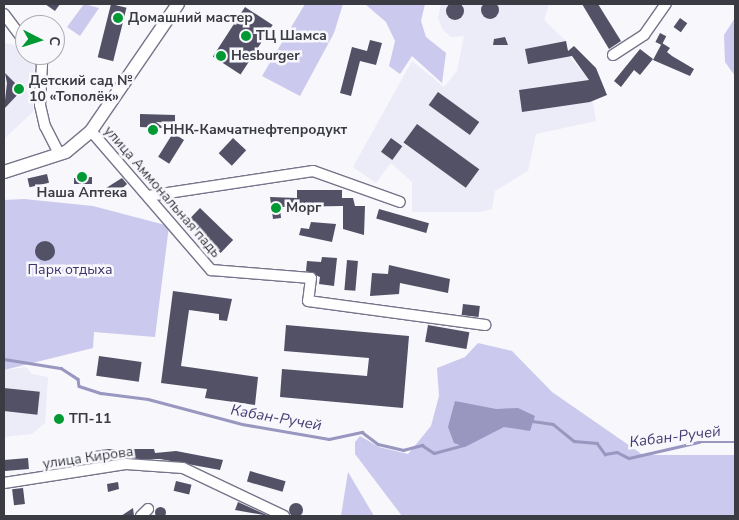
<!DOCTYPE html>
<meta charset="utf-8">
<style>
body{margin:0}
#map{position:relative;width:739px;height:520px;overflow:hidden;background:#f7f7fc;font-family:"Nunito Sans",sans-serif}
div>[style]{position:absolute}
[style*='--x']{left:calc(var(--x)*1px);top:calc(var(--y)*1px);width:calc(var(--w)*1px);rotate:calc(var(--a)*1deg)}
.built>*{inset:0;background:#ecebf8}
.green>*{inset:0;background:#cbc9ed}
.water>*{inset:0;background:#9996c0}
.stream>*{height:2.5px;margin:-1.25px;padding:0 1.25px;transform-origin:1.25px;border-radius:1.25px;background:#9996c0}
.building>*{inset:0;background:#525166;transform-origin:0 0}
.round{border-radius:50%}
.roads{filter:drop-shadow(1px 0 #76748a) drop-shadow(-1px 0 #76748a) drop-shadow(0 1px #76748a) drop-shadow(0 -1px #76748a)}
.minor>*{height:10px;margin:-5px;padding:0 5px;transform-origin:5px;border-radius:5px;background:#fff}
.major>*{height:12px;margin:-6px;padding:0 6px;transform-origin:6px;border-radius:6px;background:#fff}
.dots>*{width:14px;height:14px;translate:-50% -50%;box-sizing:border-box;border:2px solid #f7f7fc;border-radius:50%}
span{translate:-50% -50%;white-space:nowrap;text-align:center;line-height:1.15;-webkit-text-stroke:5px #f7f7fc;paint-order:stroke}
.poi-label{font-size:14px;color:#3b3b44;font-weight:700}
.left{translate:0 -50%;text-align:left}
.street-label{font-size:14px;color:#3b3b44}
.park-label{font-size:14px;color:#3c346a}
.water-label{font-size:15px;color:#443c73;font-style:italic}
.frame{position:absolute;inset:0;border:5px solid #3b3b44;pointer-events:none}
.north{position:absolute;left:15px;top:15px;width:50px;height:50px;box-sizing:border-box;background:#f7f7fc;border:1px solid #acacb2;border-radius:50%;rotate:95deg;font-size:14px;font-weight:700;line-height:20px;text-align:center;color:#3b3b44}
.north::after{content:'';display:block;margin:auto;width:18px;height:22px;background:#093;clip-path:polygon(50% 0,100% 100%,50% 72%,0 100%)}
</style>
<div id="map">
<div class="built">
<i style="clip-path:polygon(441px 4px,549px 4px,544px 20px,566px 41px,569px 56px,589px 80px,596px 121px,536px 134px,528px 171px,495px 191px,492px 209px,480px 212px,412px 212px,412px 182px,391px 163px,376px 183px,353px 167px,412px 61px,444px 87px,457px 71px,464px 36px,451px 37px,443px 30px,438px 18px)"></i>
<i style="clip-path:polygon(4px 43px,14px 45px,34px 66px,33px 112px,4px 139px)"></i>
<i style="clip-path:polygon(26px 367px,32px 374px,48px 377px,45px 423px,32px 434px,4px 437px,4px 370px)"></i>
</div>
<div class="green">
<i style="clip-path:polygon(84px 4px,99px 8px,80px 36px,67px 27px)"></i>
<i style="clip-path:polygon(305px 4px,343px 4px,334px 33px,300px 96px,262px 76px)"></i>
<i style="clip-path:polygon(365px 4px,425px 4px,421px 21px,426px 37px,446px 53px,442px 83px,412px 56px,400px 74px,389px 66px,395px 41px,386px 22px)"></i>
<i style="clip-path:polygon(735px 18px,735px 76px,725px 62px,724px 35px)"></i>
<i style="clip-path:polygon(24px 199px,93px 206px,169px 226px,155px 337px,94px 332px,93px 348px,4px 370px,4px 200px)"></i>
<i style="clip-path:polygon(478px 343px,512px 351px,552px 392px,643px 455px,735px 455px,735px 516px,402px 516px,355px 454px,355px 442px,360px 436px,379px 447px,408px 454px,431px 426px,439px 396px,437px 368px,465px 357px)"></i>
<i style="clip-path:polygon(348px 472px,374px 516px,341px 516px)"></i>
</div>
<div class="water">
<i style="clip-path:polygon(455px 401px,496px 409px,518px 408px,535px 416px,530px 431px,504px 427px,465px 447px,454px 443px,448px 427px)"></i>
</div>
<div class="stream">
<i style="--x:4;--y:359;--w:58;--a:9"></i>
<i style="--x:61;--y:368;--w:20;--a:33"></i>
<i style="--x:78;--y:379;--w:7;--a:82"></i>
<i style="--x:79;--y:386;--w:23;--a:18"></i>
<i style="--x:101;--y:393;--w:47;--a:7.3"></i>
<i style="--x:148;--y:399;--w:97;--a:14.9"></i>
<i style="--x:242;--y:424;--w:88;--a:9.8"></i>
<i style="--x:329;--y:439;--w:34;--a:-12"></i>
<i style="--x:362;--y:432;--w:20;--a:37"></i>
<i style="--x:378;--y:444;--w:26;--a:13"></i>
<i style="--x:403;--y:450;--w:20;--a:-15"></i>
<i style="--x:422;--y:445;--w:14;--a:34"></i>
<i style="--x:434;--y:453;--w:30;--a:-15"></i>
<i style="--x:532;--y:421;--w:21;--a:8"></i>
<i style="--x:553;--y:424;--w:27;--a:39"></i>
<i style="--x:574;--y:441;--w:23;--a:5"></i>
<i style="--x:597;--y:443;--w:14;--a:54"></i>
<i style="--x:605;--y:454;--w:12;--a:-9"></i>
<i style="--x:617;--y:452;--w:13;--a:27"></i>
<i style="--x:629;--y:458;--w:72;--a:-12.9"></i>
<i style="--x:699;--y:442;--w:36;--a:0"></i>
</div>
<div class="building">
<i class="round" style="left:481px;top:1px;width:18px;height:18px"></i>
<i class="round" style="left:446px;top:2px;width:18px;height:18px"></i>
<i style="clip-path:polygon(45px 4px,60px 4px,55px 11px)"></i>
<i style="left:111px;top:4px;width:16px;height:55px;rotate:14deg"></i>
<i style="clip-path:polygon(582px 4px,598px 4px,621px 41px,609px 49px)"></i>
<i style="left:245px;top:7px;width:33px;height:59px;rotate:33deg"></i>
<i style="left:680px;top:18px;width:9px;height:11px;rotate:36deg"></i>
<i style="left:660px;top:33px;width:7px;height:10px;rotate:27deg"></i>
<i style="clip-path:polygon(505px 37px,508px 45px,493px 45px,494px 39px)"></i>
<i style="clip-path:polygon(370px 40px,382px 43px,376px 65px,360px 61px,351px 96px,340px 93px,352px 47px,367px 51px)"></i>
<i style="clip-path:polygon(566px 41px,568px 51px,574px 46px,596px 68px,607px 95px,590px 102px,522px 112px,519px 90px,589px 80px,572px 56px,528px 64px,525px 49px)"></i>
<i style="clip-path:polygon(662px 43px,670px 48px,667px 52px,672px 56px,694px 69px,690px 76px,653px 60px)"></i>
<i style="clip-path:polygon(640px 49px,653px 59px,640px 75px,634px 70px,621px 87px,614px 81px)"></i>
<i style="clip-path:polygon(5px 73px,22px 90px,4px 109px,7px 83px)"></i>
<i style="left:438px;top:92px;width:51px;height:16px;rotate:36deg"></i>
<i style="clip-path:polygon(140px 114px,175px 115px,175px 123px,156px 122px,164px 128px,140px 127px)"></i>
<i style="left:417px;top:124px;width:77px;height:23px;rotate:36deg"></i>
<i style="left:173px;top:133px;width:13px;height:28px;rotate:32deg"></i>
<i style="left:233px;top:138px;width:18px;height:21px;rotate:43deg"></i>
<i style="left:391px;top:138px;width:14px;height:17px;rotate:36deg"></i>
<i style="left:47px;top:174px;width:9px;height:20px;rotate:77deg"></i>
<i style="clip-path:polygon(92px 177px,92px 184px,74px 184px,74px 178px)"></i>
<i style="clip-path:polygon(122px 178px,127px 184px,114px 196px,106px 188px)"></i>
<i style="clip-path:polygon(297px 190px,342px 190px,342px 198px,353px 198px,355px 206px,365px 206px,364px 235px,343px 229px,343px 206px,280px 207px,281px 218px,273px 219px,270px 197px,297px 198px)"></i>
<i style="left:200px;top:208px;width:46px;height:18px;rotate:44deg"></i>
<i style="left:379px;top:209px;width:52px;height:10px;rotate:16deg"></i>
<i style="clip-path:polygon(311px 222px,336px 224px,332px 242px,299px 235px,301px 228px,309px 229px)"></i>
<i class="round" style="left:35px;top:241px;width:20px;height:20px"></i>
<i style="clip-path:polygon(322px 257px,337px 258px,334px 286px,319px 284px,320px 277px,306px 271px,307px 261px,321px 262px)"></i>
<i style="left:347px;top:260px;width:11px;height:30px;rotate:5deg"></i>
<i style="clip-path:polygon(389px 265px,450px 279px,448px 293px,400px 283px,399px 294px,370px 296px,372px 273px,388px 274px)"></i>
<i style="clip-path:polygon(173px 291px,232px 299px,227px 321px,219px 320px,219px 314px,189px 310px,181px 366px,258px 377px,255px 405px,205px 398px,207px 389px,161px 383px)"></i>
<i style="left:463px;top:304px;width:17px;height:11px;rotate:7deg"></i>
<i style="clip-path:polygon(286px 325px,409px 336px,403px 408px,280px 397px,282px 369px,367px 376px,369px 358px,284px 351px)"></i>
<i style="left:428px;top:325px;width:42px;height:17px;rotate:10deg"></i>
<i style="left:99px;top:356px;width:43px;height:20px;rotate:8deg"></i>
<i style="left:4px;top:388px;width:36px;height:23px;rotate:6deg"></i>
<i style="clip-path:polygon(55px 415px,62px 415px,63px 424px,56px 424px)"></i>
<i style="clip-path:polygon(108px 449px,154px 449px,155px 453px,176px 451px,223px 460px,220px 470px,160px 459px,93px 461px,92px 451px)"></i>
<i style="left:28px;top:458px;width:11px;height:24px;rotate:85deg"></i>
<i style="left:250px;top:471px;width:37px;height:11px;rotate:16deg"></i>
<i style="left:176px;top:481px;width:16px;height:10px;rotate:14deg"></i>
<i style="clip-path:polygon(118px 482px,119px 489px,108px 492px,107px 484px)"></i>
<i style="left:23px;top:488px;width:16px;height:11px;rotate:83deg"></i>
<i style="clip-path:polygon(238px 502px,269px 516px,235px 510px)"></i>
<i class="round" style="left:289px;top:503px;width:14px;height:14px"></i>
<i class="round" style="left:154.5px;top:506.5px;width:11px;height:11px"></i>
<i style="clip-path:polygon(133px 508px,134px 516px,121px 516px)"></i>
</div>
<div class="roads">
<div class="minor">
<i style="--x:4;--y:14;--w:35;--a:53"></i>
<i style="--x:35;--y:55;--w:11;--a:49"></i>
<i style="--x:42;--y:63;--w:42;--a:92.7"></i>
<i style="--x:40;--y:105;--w:22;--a:77"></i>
<i style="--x:45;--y:126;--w:31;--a:63"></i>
<i style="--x:613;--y:55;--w:37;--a:-33"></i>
<i style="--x:644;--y:35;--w:38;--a:-55"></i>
<i style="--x:91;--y:131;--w:184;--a:49.2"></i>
<i style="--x:211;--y:270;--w:100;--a:4.6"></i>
<i style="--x:311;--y:278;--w:23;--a:97"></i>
<i style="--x:308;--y:301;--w:179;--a:7.7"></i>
<i style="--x:148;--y:196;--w:167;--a:-8.6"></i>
<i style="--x:313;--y:171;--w:92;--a:19.6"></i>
<i style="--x:4;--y:483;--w:123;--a:-8.9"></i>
<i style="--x:126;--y:464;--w:57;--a:4"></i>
<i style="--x:183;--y:468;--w:112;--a:25.4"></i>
<i style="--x:141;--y:516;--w:10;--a:-45"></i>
</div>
<div class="major">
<i style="--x:4;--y:172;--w:65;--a:-17.9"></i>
<i style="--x:66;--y:152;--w:33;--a:-40"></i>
<i style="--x:91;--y:131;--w:154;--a:-55.6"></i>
</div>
</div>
<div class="dots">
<i style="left:118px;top:18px;background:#093"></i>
<i style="left:246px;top:36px;background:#093"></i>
<i style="left:221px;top:56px;background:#093"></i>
<i style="left:19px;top:89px;background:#093"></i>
<i style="left:153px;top:130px;background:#093"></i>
<i style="left:82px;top:177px;background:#093"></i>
<i style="left:276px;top:208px;background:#093"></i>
<i style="left:59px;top:419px;background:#093"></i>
</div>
<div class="poi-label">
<span class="left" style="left:128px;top:18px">Домашний мастер</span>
<span class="left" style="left:256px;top:36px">ТЦ Шамса</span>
<span class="left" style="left:231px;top:56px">Hesburger</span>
<span class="left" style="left:29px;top:89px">Детский сад №<br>10 «Тополёк»</span>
<span class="left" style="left:163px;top:130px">ННК-Камчатнефтепродукт</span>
<span style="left:82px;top:193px">Наша Аптека</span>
<span class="left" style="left:286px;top:208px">Морг</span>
<span class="left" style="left:69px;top:419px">ТП-11</span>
</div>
<div class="street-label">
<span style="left:162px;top:192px;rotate:49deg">улица Аммональная падь</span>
<span style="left:88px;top:458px;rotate:-8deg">улица Кирова</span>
</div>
<div class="park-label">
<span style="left:70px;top:270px">Парк отдыха</span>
</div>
<div class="water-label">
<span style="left:276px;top:418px;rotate:10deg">Кабан-Ручей</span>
<span style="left:675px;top:437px;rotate:-7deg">Кабан-Ручей</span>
</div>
<div class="frame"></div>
<div class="north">С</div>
</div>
